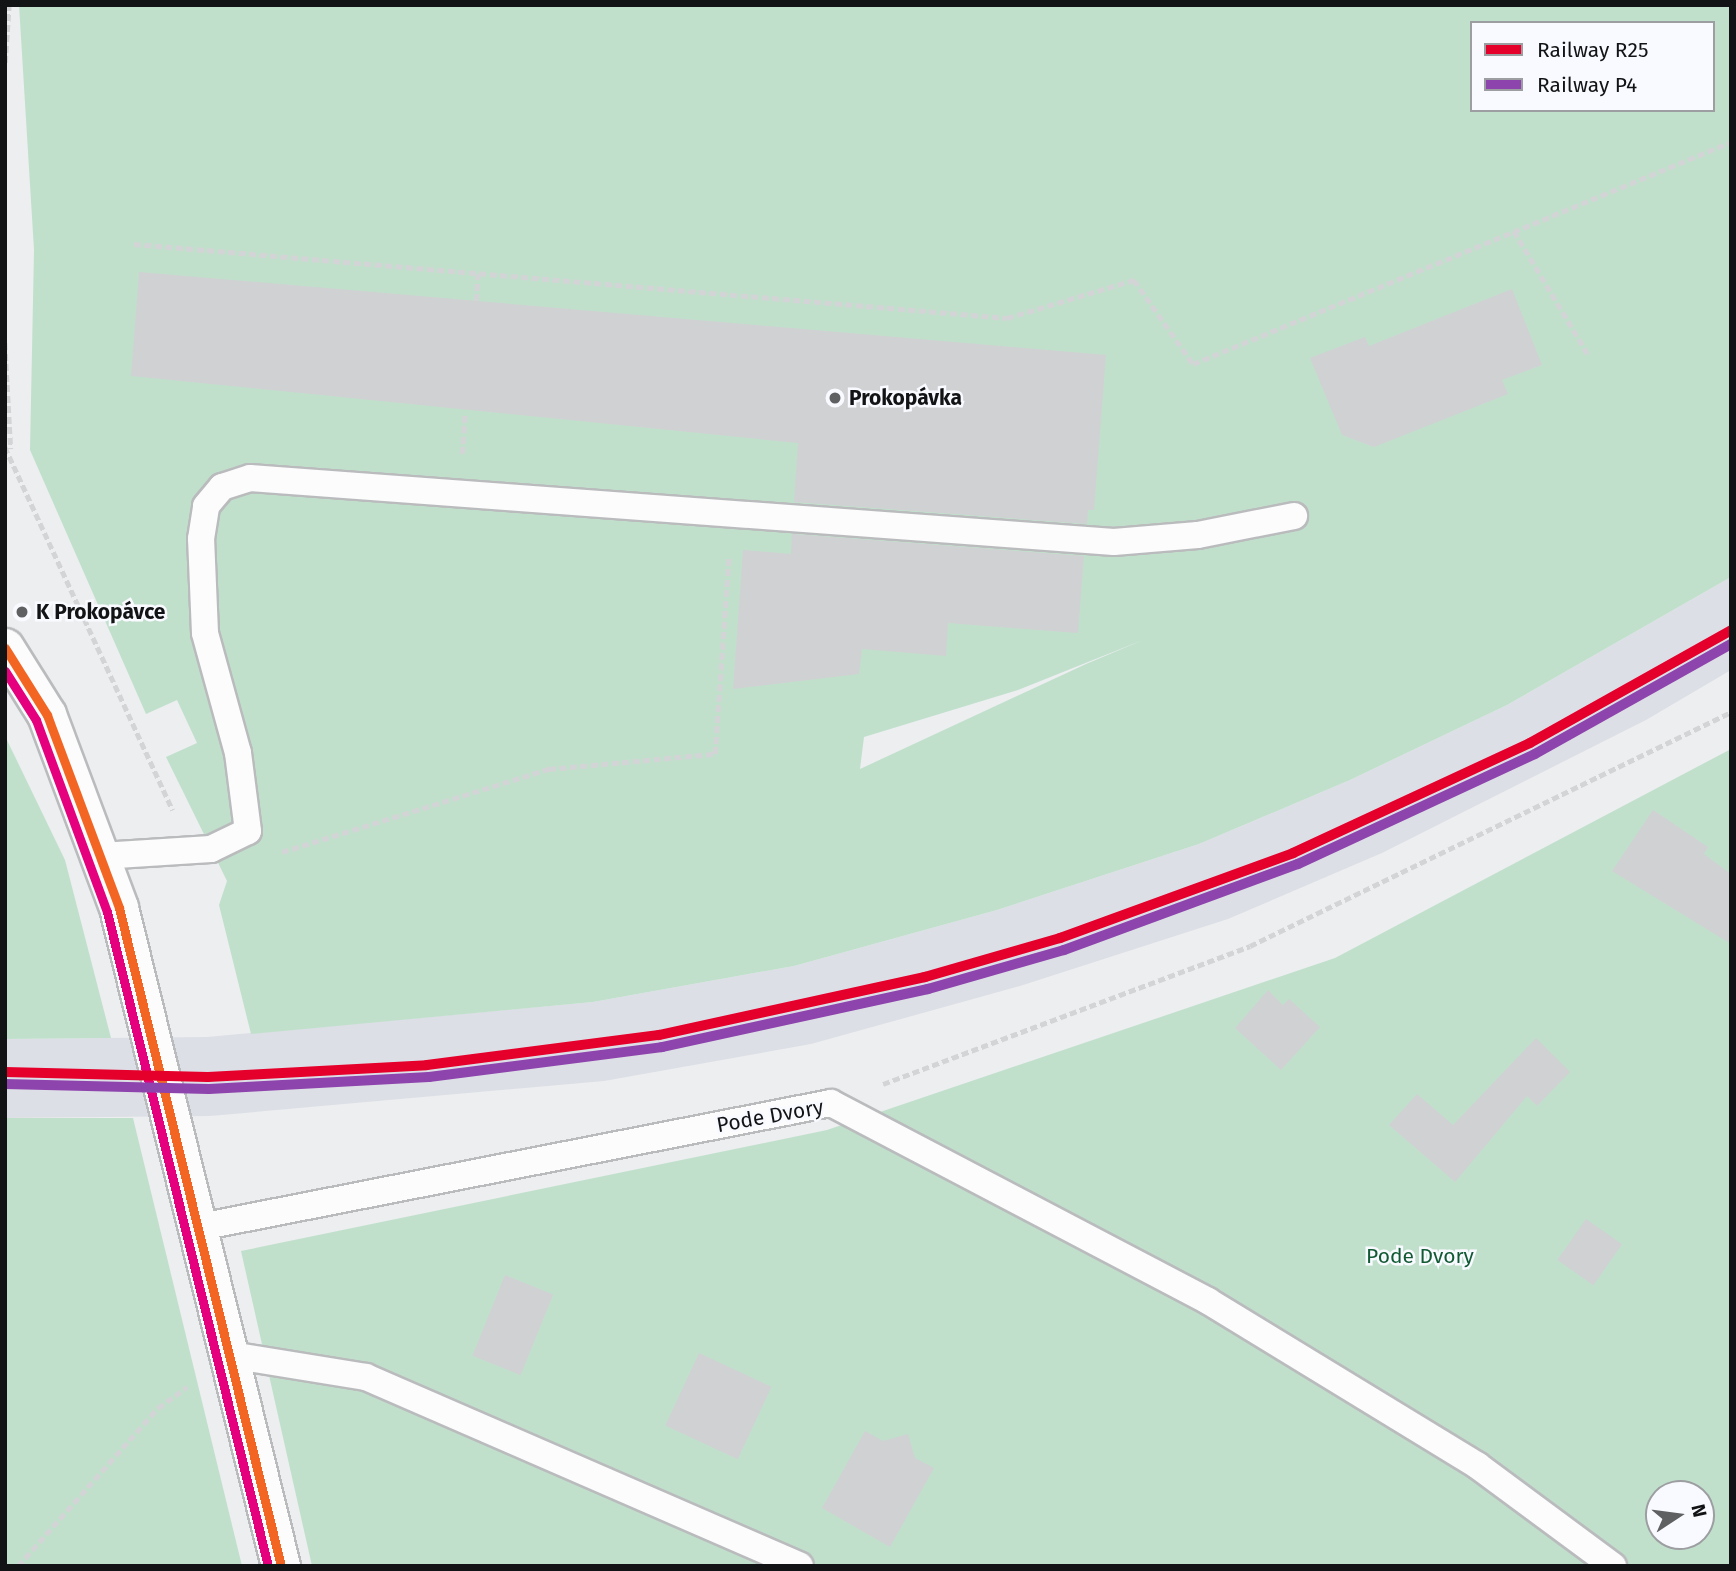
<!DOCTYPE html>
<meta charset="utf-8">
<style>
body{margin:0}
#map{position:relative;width:1736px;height:1571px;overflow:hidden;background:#eceef0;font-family:"Fira Sans",sans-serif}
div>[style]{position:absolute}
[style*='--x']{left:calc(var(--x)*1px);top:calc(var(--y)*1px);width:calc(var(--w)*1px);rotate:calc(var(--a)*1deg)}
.built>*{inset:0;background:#dddfe6}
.green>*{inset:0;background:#c1e0cc}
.building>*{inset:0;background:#d0d1d3;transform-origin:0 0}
.path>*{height:4.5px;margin-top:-2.25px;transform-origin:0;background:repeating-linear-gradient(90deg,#d3d4d5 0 7px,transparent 0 10.5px)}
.roads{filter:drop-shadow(2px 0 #babbbd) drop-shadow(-2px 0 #babbbd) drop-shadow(0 2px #babbbd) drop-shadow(0 -2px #babbbd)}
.service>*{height:26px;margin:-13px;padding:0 13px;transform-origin:13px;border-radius:13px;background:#fcfcfd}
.minor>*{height:38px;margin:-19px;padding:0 19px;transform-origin:19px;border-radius:19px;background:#fcfcfd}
.bus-1>*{height:9px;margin:-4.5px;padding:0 4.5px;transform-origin:4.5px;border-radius:4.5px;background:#f26522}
.bus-2>*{height:9px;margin:-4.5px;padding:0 4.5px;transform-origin:4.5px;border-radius:4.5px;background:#e5007d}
.rail-1>*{height:10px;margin:-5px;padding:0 5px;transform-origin:5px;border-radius:5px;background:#e4002b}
.rail-2>*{height:10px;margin:-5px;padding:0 5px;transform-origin:5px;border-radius:5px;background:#8e44ad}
.dots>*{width:19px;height:19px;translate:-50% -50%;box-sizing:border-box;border:4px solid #f9faff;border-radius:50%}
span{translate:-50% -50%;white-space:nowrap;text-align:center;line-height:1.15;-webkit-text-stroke:5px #f9faff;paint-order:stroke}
.poi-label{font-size:21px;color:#121314;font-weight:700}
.left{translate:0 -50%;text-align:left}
.street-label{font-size:21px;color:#121314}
.park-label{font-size:21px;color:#125a34}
.frame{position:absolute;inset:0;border:7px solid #121314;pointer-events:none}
.legend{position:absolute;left:1470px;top:21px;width:245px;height:91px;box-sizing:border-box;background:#f9faff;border:2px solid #9d9ea1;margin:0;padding:9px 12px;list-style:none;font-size:21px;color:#121314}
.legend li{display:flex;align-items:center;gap:14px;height:35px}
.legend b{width:35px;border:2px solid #9d9ea1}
.north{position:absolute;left:1645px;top:1480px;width:70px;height:70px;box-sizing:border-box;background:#f9faff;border:2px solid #9d9ea1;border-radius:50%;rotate:77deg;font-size:19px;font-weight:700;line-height:28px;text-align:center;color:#121314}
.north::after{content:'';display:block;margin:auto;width:24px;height:32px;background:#5e6061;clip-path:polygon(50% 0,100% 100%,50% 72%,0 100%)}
</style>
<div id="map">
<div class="built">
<i style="clip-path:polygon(1731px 577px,1731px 670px,1646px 720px,1382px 853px,1228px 919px,1020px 986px,811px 1044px,604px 1081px,210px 1116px,5px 1118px,5px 1039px,207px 1037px,593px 1002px,794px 966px,997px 910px,1199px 844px,1350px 780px,1507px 705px)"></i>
</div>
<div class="green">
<i style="clip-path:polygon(evenodd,19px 5px,1731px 5px,1731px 577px,1507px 705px,1350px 780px,1199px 844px,997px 910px,794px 966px,593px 1002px,251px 1034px,219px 905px,227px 881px,166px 757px,197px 743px,177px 700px,146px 714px,30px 450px,34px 250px,19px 5px,1472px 23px,1713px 23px,1713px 110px,1472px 110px,1472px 23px,19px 5px,1143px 640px,1086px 664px,860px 769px,864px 737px,1018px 690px,1143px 640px)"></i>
<i style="clip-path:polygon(5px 736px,65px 860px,111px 1038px,5px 1039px)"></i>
<i style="clip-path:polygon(evenodd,1731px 749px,1731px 1566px,312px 1566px,241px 1251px,827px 1130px,1335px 958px,1731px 749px,1659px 1494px,1701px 1494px,1701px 1536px,1659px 1536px,1659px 1494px)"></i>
<i style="clip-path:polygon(5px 1118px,133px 1118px,242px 1566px,5px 1566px)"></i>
</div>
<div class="building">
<i style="clip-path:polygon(139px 272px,1106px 355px,1094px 510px,1088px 510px,1087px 524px,794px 502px,798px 443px,131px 376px)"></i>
<i style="clip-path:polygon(1512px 289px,1542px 365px,1502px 380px,1508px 394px,1374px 447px,1342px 435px,1310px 358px,1365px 337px,1369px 346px)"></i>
<i style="clip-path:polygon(792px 534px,1084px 556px,1078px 633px,948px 623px,946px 656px,862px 649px,859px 674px,733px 689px,743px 550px,791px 554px)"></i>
<i style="clip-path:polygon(1653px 810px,1708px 847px,1704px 854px,1731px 874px,1731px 944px,1612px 871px)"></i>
<i style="clip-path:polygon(1268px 990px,1283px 1005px,1289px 999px,1320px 1027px,1281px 1070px,1235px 1028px)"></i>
<i style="clip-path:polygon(1536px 1038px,1570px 1072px,1537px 1106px,1527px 1096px,1455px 1182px,1389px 1125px,1417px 1094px,1453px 1125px)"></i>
<i style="left:1586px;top:1219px;width:44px;height:50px;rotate:35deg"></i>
<i style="left:505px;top:1275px;width:52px;height:87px;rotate:22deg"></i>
<i style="left:699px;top:1353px;width:80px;height:80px;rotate:25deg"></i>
<i style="clip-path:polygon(865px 1431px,883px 1441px,908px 1434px,915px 1458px,934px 1468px,890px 1547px,822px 1508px)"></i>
</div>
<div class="path">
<i style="--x:5;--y:63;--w:58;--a:-86.1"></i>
<i style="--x:1514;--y:231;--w:146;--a:59"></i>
<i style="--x:134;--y:244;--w:876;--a:4.85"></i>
<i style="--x:1007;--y:318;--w:133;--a:-16.7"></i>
<i style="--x:1134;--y:280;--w:103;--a:54.9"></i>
<i style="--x:1193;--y:364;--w:582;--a:-22.42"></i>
<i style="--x:476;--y:301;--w:27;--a:-86"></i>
<i style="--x:5;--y:343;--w:106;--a:86.8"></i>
<i style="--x:5;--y:447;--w:400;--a:65.2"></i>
<i style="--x:462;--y:454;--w:41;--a:-85.8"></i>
<i style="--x:282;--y:852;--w:280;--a:-17.3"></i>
<i style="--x:549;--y:769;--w:167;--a:-5.2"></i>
<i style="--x:715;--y:754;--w:199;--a:-86"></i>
<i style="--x:883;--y:1084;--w:392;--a:-20.6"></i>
<i style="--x:1250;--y:946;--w:535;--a:-25.94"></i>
<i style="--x:18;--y:1566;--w:211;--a:-48.5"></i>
<i style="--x:158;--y:1408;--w:36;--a:-36"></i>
</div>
<div class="roads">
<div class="service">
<i style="--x:101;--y:856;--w:110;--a:-3.6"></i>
<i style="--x:211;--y:849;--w:41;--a:-25.9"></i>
<i style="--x:248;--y:831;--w:79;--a:-97.3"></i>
<i style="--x:238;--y:753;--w:124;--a:-105.4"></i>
<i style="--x:205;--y:633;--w:94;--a:-92.4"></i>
<i style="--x:201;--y:539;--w:33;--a:-81"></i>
<i style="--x:206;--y:506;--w:25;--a:-50"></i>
<i style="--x:222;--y:487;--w:29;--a:-18"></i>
<i style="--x:250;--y:478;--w:866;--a:4.24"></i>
<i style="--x:1114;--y:542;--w:84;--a:-4.8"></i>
<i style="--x:1198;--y:535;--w:98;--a:-11.2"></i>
<i style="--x:200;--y:1227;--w:643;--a:-11.12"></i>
<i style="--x:831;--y:1103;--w:426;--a:27.7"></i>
<i style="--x:1208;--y:1301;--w:316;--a:31.4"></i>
<i style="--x:1478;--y:1466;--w:168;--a:36.5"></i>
<i style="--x:230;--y:1355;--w:138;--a:9.2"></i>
<i style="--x:366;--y:1377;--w:473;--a:23.5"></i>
</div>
<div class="minor">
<i style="--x:5;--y:648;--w:79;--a:57.9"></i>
<i style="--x:47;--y:715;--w:206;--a:69.5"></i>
<i style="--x:119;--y:908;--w:678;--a:76.17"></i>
</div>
</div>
<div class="bus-1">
<i style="--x:5;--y:648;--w:79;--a:57.9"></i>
<i style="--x:47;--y:715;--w:206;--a:69.5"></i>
<i style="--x:119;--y:908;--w:678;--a:76.17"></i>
</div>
<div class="bus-2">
<i style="--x:5;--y:671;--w:58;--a:57.7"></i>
<i style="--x:36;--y:720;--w:205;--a:69.7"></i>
<i style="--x:107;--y:912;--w:674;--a:76.17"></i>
</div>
<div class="rail-1">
<i style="--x:5;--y:1072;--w:203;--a:1.4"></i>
<i style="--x:208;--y:1077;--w:219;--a:-3.1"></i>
<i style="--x:427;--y:1065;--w:234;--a:-7.4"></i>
<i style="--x:659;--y:1035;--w:272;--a:-12.3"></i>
<i style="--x:925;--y:977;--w:141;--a:-16.1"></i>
<i style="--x:1060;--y:938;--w:248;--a:-20"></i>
<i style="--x:1293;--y:853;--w:261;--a:-24.9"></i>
<i style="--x:1530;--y:743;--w:231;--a:-29.3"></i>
</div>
<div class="rail-2">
<i style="--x:5;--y:1084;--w:204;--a:1.4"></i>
<i style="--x:209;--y:1089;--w:220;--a:-3.1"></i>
<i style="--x:429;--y:1077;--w:235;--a:-7.3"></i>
<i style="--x:662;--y:1047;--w:272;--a:-12.3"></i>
<i style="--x:928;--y:989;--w:141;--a:-16"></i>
<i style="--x:1064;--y:950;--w:249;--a:-20.2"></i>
<i style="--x:1298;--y:864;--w:261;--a:-24.9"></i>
<i style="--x:1535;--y:754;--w:225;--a:-29.3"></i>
</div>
<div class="dots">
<i style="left:835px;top:398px;background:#5e6061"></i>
<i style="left:22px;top:612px;background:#5e6061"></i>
</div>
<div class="poi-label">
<span class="left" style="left:849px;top:398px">Prokopávka</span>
<span class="left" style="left:36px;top:612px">K Prokopávce</span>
</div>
<div class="street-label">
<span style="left:770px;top:1116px;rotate:-10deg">Pode Dvory</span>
</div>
<div class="park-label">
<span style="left:1420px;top:1256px">Pode Dvory</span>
</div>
<div class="frame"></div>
<ul class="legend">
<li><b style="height:9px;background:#e4002b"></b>Railway R25</li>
<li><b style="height:9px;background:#8e44ad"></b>Railway P4</li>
</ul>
<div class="north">N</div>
</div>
